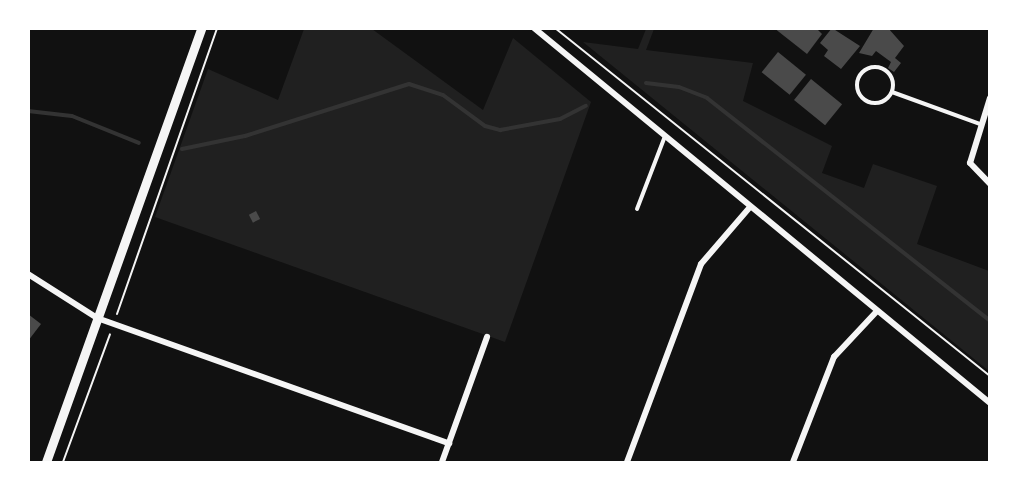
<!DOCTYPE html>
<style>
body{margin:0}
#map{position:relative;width:1018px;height:491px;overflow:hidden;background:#111;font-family:Mulish,sans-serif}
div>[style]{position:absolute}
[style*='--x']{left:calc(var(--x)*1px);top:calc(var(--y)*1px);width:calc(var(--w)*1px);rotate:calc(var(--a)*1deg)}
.green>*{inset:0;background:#202020}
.stream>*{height:4px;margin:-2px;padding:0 2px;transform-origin:2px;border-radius:2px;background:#333}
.building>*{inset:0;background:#4a4a4a;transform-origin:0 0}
.path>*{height:2px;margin:-1px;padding:0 1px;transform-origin:1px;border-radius:1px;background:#f5f5f5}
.service>*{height:4px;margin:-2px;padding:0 2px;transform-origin:2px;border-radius:2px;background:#f5f5f5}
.service>.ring{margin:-2px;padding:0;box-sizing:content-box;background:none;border:4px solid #f5f5f5;border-radius:50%}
.minor>*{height:6px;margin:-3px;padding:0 3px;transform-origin:3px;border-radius:3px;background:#f5f5f5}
.tertiary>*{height:9px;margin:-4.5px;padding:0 4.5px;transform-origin:4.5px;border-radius:4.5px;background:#f5f5f5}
span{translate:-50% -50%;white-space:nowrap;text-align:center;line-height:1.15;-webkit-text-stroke:4.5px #fff;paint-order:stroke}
.frame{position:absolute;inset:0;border:30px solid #fff;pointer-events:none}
</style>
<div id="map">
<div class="green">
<i style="clip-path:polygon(304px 29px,372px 29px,483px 110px,513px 38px,591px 102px,505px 342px,155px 217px,208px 69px,278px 100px)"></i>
<i style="clip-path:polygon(646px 29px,654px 29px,646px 50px,753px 63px,743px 101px,832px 146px,822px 173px,864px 188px,873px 164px,937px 186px,917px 244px,989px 271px,989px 371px,583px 42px,638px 49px)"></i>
</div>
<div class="stream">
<i style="--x:646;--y:83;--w:33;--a:7"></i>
<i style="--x:679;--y:87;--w:30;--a:21"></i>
<i style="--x:707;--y:98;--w:360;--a:38.2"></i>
<i style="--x:28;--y:111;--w:44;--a:6.5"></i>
<i style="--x:72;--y:116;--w:72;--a:21.9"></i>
<i style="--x:182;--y:149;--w:64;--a:-11.7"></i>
<i style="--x:245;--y:136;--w:172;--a:-17.6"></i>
<i style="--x:409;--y:84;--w:36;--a:18"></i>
<i style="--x:443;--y:95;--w:52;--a:36.4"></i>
<i style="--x:485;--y:126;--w:16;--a:15"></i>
<i style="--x:500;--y:130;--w:61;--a:-10.4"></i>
<i style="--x:560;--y:119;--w:29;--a:-27"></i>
</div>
<div class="building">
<i style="clip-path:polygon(774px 28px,816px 28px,822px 34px,807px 54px)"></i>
<i style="clip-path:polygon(832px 28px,860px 46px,841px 69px,824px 56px,828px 50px,820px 43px)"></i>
<i style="clip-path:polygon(874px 28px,888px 28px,904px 46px,895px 58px,901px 63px,894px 72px,888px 68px,891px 62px,876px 51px,872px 56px,859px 53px)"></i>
<i style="left:778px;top:52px;width:36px;height:26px;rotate:39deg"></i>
<i style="left:811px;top:79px;width:40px;height:27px;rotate:39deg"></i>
<i style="left:256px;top:211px;width:9px;height:8px;rotate:63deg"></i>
<i style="clip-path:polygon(28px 314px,41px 324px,28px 341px)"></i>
</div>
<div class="path">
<i style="--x:555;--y:28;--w:557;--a:38.66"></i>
<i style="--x:117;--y:314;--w:303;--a:-70.7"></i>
<i style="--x:63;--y:462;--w:136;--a:-69.8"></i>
</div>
<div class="service">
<i class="ring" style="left:857px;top:67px;width:32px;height:32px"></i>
<i style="--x:892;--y:92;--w:94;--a:20"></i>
<i style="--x:637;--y:209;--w:78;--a:-69"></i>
</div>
<div class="minor">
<i style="--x:534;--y:28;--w:590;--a:39.43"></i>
<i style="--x:990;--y:98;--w:68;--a:107.1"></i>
<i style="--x:970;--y:163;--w:29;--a:46"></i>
<i style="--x:28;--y:274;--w:82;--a:32.5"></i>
<i style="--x:97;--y:318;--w:374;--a:19.6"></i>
<i style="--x:442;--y:462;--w:133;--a:-70.2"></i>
<i style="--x:627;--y:462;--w:211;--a:-69.5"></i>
<i style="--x:701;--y:264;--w:75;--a:-49.3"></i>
<i style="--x:793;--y:462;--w:113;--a:-68.7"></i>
<i style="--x:834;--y:357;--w:63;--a:-46.9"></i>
</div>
<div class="tertiary">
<i style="--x:46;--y:462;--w:461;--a:-70.3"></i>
</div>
<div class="frame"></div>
</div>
